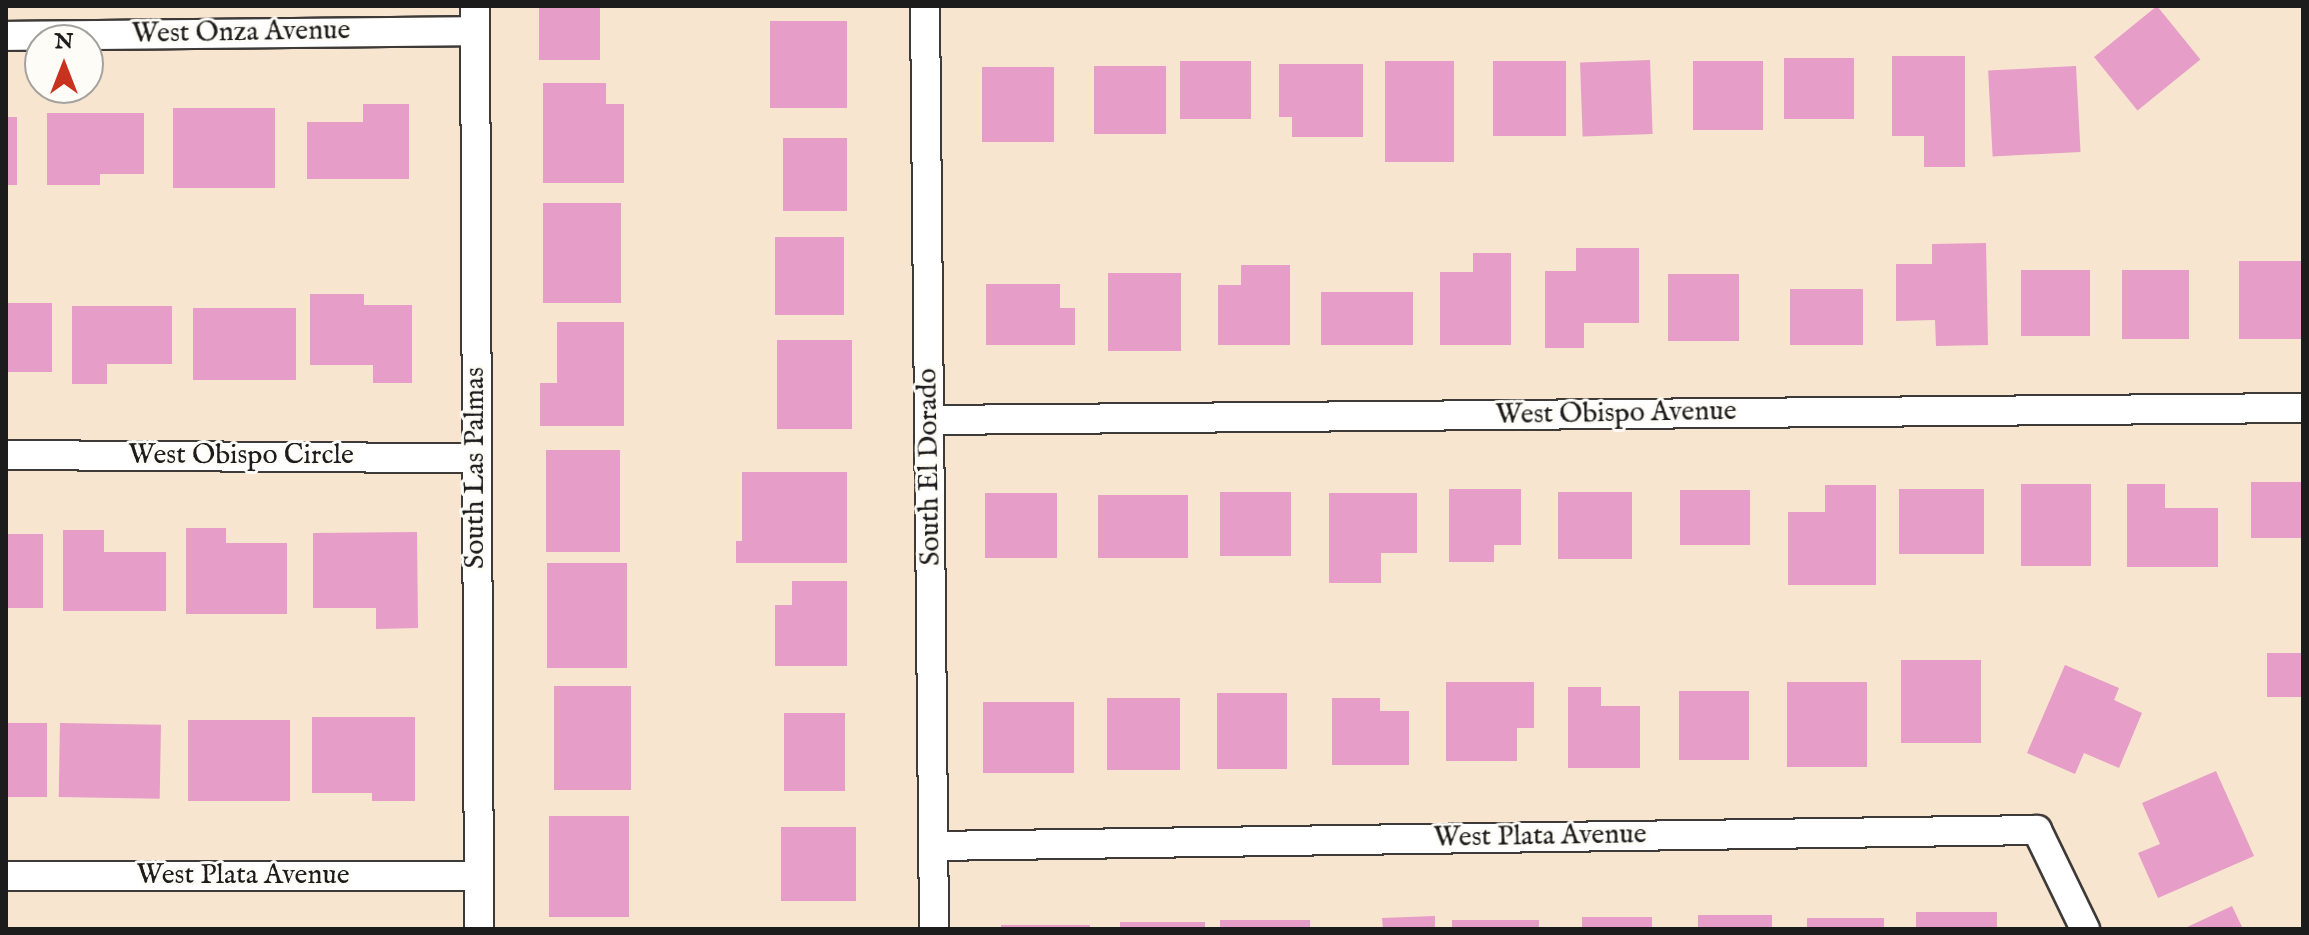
<!DOCTYPE html>
<style>
body{margin:0}
#map{position:relative;width:2309px;height:935px;overflow:hidden;background:#f7e5cf;font-family:"IM FELL English",serif}
div>[style]{position:absolute}
[style*='--x']{left:calc(var(--x)*1px);top:calc(var(--y)*1px);width:calc(var(--w)*1px);rotate:calc(var(--a)*1deg)}
.building>*{inset:0;background:#e69dc7;transform-origin:0 0}
.roads{filter:drop-shadow(2px 0 #3d3a37) drop-shadow(-2px 0 #3d3a37) drop-shadow(0 2px #3d3a37) drop-shadow(0 -2px #3d3a37)}
.street>*{height:28px;margin:-14px;padding:0 14px;transform-origin:14px;border-radius:14px;background:#fff}
span{translate:-50% -50%;white-space:nowrap;text-align:center;line-height:1.15;-webkit-text-stroke:6px #fdfcf7;paint-order:stroke}
.street-label{font-size:28px;color:#1c1c1c}
.frame{position:absolute;inset:0;border:8px solid #1c1c1c;pointer-events:none}
.north{position:absolute;left:24px;top:24px;width:80px;height:80px;box-sizing:border-box;background:#fdfcf7;border:2px solid #a3a29f;border-radius:50%;rotate:0deg;font-size:22px;font-weight:700;line-height:32px;text-align:center;color:#1c1c1c}
.north::after{content:'';display:block;margin:auto;width:28px;height:36px;background:#c8321e;clip-path:polygon(50% 0,100% 100%,50% 72%,0 100%)}
</style>
<div id="map">
<div class="building">
<i style="left:539px;top:6px;width:61px;height:54px"></i>
<i style="left:2157px;top:6px;width:69px;height:81px;rotate:51deg"></i>
<i style="left:770px;top:21px;width:77px;height:87px"></i>
<i style="clip-path:polygon(1892px 56px,1965px 56px,1965px 167px,1924px 167px,1924px 136px,1892px 136px)"></i>
<i style="left:1784px;top:58px;width:70px;height:61px"></i>
<i style="left:1650px;top:60px;width:74px;height:70px;rotate:88deg"></i>
<i style="left:1180px;top:61px;width:71px;height:58px"></i>
<i style="left:1385px;top:61px;width:69px;height:101px"></i>
<i style="left:1493px;top:61px;width:73px;height:75px"></i>
<i style="left:1693px;top:61px;width:70px;height:69px"></i>
<i style="clip-path:polygon(1279px 64px,1363px 64px,1363px 137px,1292px 137px,1292px 117px,1279px 117px)"></i>
<i style="left:1094px;top:66px;width:72px;height:68px"></i>
<i style="left:2076px;top:66px;width:86px;height:88px;rotate:87deg"></i>
<i style="left:982px;top:67px;width:72px;height:75px"></i>
<i style="clip-path:polygon(543px 83px,606px 83px,606px 104px,624px 104px,624px 183px,543px 183px)"></i>
<i style="clip-path:polygon(363px 104px,409px 104px,409px 179px,307px 179px,307px 122px,363px 122px)"></i>
<i style="left:173px;top:108px;width:102px;height:80px"></i>
<i style="clip-path:polygon(47px 113px,144px 113px,144px 174px,100px 174px,100px 185px,47px 185px)"></i>
<i style="left:6px;top:117px;width:11px;height:68px"></i>
<i style="left:783px;top:138px;width:64px;height:73px"></i>
<i style="left:543px;top:203px;width:78px;height:100px"></i>
<i style="left:775px;top:237px;width:69px;height:78px"></i>
<i style="clip-path:polygon(1986px 243px,1988px 345px,1936px 346px,1935px 320px,1896px 321px,1896px 264px,1932px 264px,1932px 244px)"></i>
<i style="clip-path:polygon(1576px 248px,1639px 248px,1639px 323px,1584px 323px,1584px 348px,1545px 348px,1545px 271px,1576px 271px)"></i>
<i style="clip-path:polygon(1473px 253px,1511px 253px,1511px 345px,1440px 345px,1440px 272px,1473px 272px)"></i>
<i style="left:2239px;top:261px;width:64px;height:78px"></i>
<i style="clip-path:polygon(1241px 265px,1290px 265px,1290px 345px,1218px 345px,1218px 285px,1241px 285px)"></i>
<i style="left:2021px;top:270px;width:69px;height:66px"></i>
<i style="left:2122px;top:270px;width:67px;height:69px"></i>
<i style="left:1108px;top:273px;width:73px;height:78px"></i>
<i style="left:1668px;top:274px;width:71px;height:67px"></i>
<i style="clip-path:polygon(986px 284px,1060px 284px,1060px 308px,1075px 308px,1075px 345px,986px 345px)"></i>
<i style="left:1790px;top:289px;width:73px;height:56px"></i>
<i style="left:1321px;top:292px;width:92px;height:53px"></i>
<i style="clip-path:polygon(310px 294px,364px 294px,364px 305px,412px 305px,412px 383px,373px 383px,373px 365px,310px 365px)"></i>
<i style="left:6px;top:303px;width:46px;height:69px"></i>
<i style="clip-path:polygon(72px 306px,172px 306px,172px 364px,107px 364px,107px 384px,72px 384px)"></i>
<i style="left:193px;top:308px;width:103px;height:72px"></i>
<i style="clip-path:polygon(557px 322px,624px 322px,624px 426px,540px 426px,540px 383px,557px 383px)"></i>
<i style="left:777px;top:340px;width:75px;height:89px"></i>
<i style="left:546px;top:450px;width:74px;height:102px"></i>
<i style="clip-path:polygon(742px 472px,847px 472px,847px 563px,736px 563px,736px 541px,742px 541px)"></i>
<i style="left:2251px;top:482px;width:52px;height:56px"></i>
<i style="left:2021px;top:484px;width:70px;height:82px"></i>
<i style="clip-path:polygon(2127px 484px,2165px 484px,2165px 508px,2218px 508px,2218px 567px,2127px 567px)"></i>
<i style="clip-path:polygon(1825px 485px,1876px 485px,1876px 585px,1788px 585px,1788px 512px,1825px 512px)"></i>
<i style="clip-path:polygon(1449px 489px,1521px 489px,1521px 545px,1494px 545px,1494px 562px,1449px 562px)"></i>
<i style="left:1899px;top:489px;width:85px;height:65px"></i>
<i style="left:1680px;top:490px;width:70px;height:55px"></i>
<i style="left:1220px;top:492px;width:71px;height:64px"></i>
<i style="left:1558px;top:492px;width:74px;height:67px"></i>
<i style="left:985px;top:493px;width:72px;height:65px"></i>
<i style="clip-path:polygon(1329px 493px,1417px 493px,1417px 553px,1381px 553px,1381px 583px,1329px 583px)"></i>
<i style="left:1098px;top:495px;width:90px;height:63px"></i>
<i style="clip-path:polygon(186px 528px,226px 528px,226px 543px,287px 543px,287px 614px,186px 614px)"></i>
<i style="clip-path:polygon(63px 530px,104px 530px,104px 552px,166px 552px,166px 611px,63px 611px)"></i>
<i style="clip-path:polygon(417px 532px,418px 628px,376px 629px,376px 608px,313px 608px,313px 533px)"></i>
<i style="left:6px;top:534px;width:37px;height:74px"></i>
<i style="left:547px;top:563px;width:80px;height:105px"></i>
<i style="clip-path:polygon(792px 581px,847px 581px,847px 666px,775px 666px,775px 605px,792px 605px)"></i>
<i style="left:2267px;top:653px;width:36px;height:44px"></i>
<i style="left:1901px;top:660px;width:80px;height:83px"></i>
<i style="clip-path:polygon(2065px 665px,2119px 688px,2114px 700px,2142px 713px,2119px 768px,2084px 753px,2075px 774px,2027px 753px)"></i>
<i style="clip-path:polygon(1446px 682px,1534px 682px,1534px 728px,1517px 728px,1517px 761px,1446px 761px)"></i>
<i style="left:1787px;top:682px;width:80px;height:85px"></i>
<i style="left:554px;top:686px;width:77px;height:104px"></i>
<i style="clip-path:polygon(1568px 687px,1601px 687px,1601px 706px,1640px 706px,1640px 768px,1568px 768px)"></i>
<i style="left:1679px;top:691px;width:70px;height:69px"></i>
<i style="left:1217px;top:693px;width:70px;height:76px"></i>
<i style="left:1107px;top:698px;width:73px;height:72px"></i>
<i style="clip-path:polygon(1332px 698px,1380px 698px,1380px 711px,1409px 711px,1409px 765px,1332px 765px)"></i>
<i style="left:983px;top:702px;width:91px;height:71px"></i>
<i style="left:784px;top:713px;width:61px;height:78px"></i>
<i style="clip-path:polygon(312px 717px,415px 717px,415px 801px,372px 801px,372px 793px,312px 793px)"></i>
<i style="left:188px;top:720px;width:102px;height:81px"></i>
<i style="left:6px;top:723px;width:41px;height:74px"></i>
<i style="left:60px;top:723px;width:101px;height:74px;rotate:1deg"></i>
<i style="clip-path:polygon(2216px 771px,2254px 856px,2158px 898px,2138px 853px,2160px 844px,2142px 803px)"></i>
<i style="left:549px;top:816px;width:80px;height:101px"></i>
<i style="left:781px;top:827px;width:75px;height:74px"></i>
<i style="clip-path:polygon(2232px 906px,2243px 929px,2183px 929px)"></i>
<i style="left:1916px;top:912px;width:81px;height:17px"></i>
<i style="left:1698px;top:915px;width:74px;height:14px"></i>
<i style="clip-path:polygon(1435px 916px,1435px 929px,1383px 929px,1382px 918px)"></i>
<i style="left:1582px;top:917px;width:70px;height:12px"></i>
<i style="left:1807px;top:918px;width:77px;height:11px"></i>
<i style="left:1220px;top:920px;width:90px;height:9px"></i>
<i style="left:1452px;top:920px;width:87px;height:9px"></i>
<i style="left:1120px;top:922px;width:85px;height:7px"></i>
<i style="left:1001px;top:925px;width:89px;height:4px"></i>
</div>
<div class="roads">
<div class="street">
<i style="--x:475;--y:6;--w:923;--a:89.75"></i>
<i style="--x:925;--y:6;--w:923;--a:89.44"></i>
<i style="--x:6;--y:36;--w:469;--a:-0.6"></i>
<i style="--x:929;--y:420;--w:1374;--a:-0.5"></i>
<i style="--x:6;--y:455;--w:469;--a:0.4"></i>
<i style="--x:933;--y:846;--w:1104;--a:-0.83"></i>
<i style="--x:2037;--y:830;--w:110;--a:64.1"></i>
<i style="--x:6;--y:876;--w:473;--a:0"></i>
</div>
</div>
<div class="street-label">
<span style="left:241px;top:33px;rotate:-1deg">West Onza Avenue</span>
<span style="left:1616px;top:414px;rotate:-1deg">West Obispo Avenue</span>
<span style="left:241px;top:456px">West Obispo Circle</span>
<span style="left:930px;top:467px;rotate:-91deg">South El Dorado</span>
<span style="left:476px;top:468px;rotate:-90deg">South Las Palmas</span>
<span style="left:1540px;top:837px;rotate:-1deg">West Plata Avenue</span>
<span style="left:243px;top:876px">West Plata Avenue</span>
</div>
<div class="frame"></div>
<div class="north">N</div>
</div>
